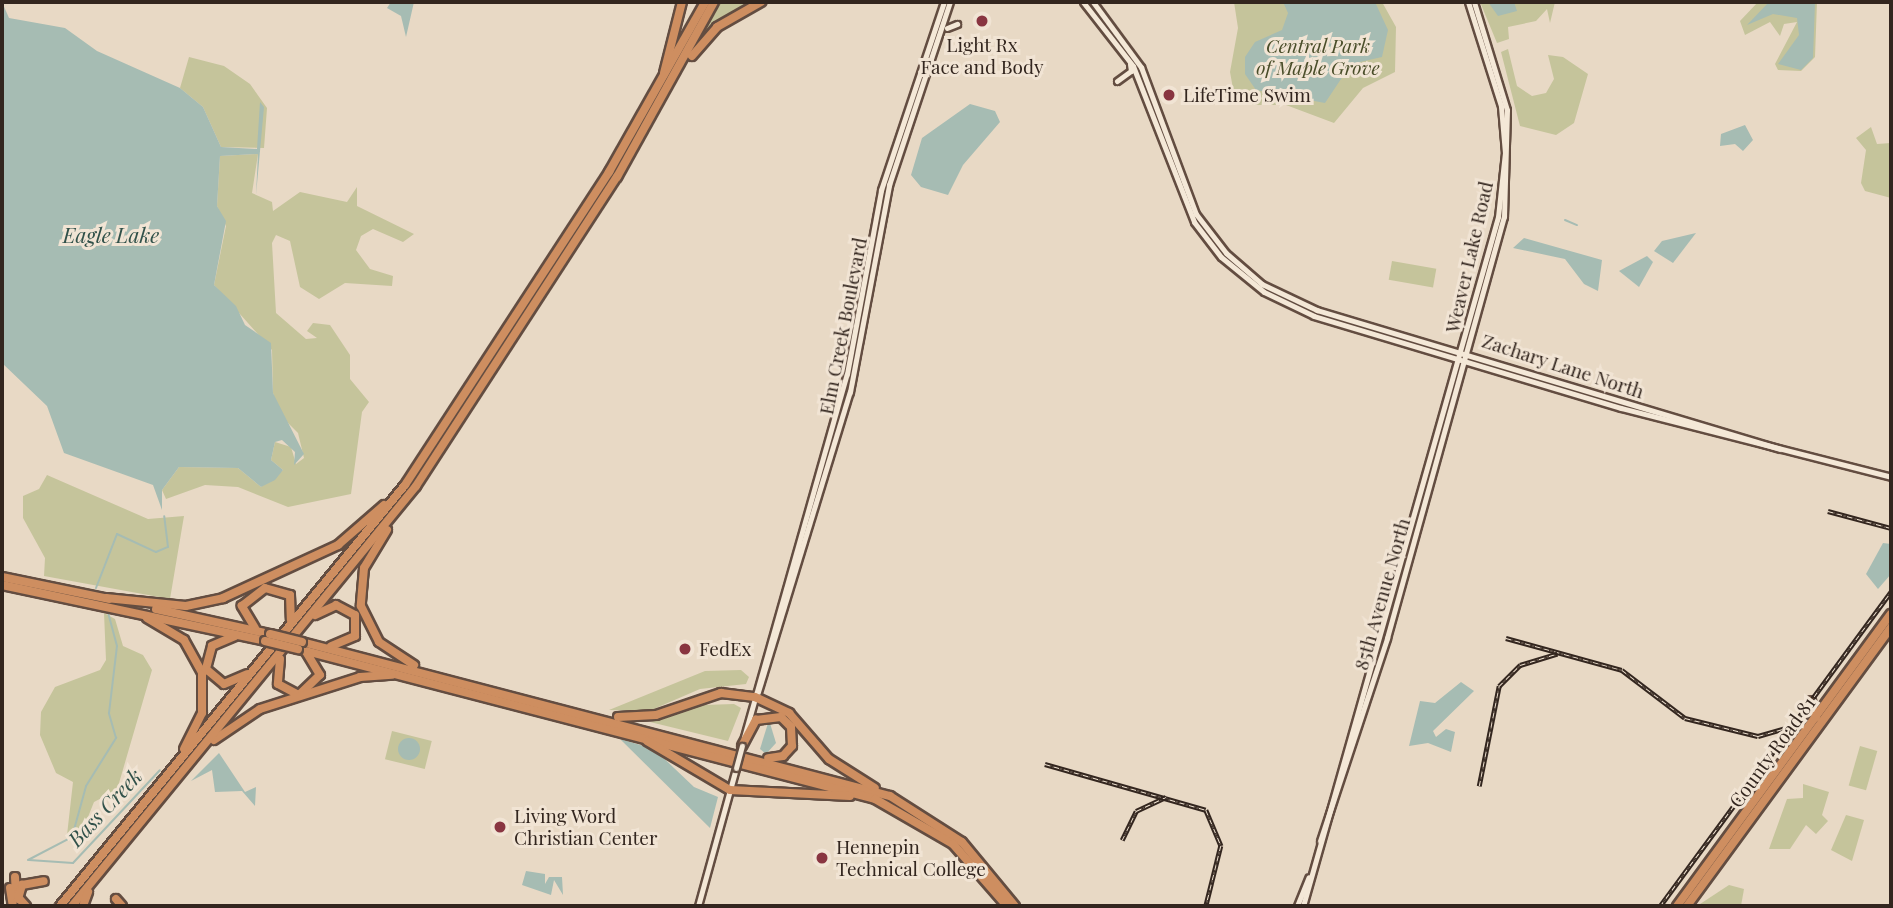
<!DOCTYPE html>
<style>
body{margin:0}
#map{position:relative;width:1893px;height:908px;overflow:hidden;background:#e8d9c5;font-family:"Playfair Display",serif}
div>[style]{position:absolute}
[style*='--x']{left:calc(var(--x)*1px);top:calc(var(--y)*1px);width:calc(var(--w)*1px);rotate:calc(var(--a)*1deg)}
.green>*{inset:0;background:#c5c49b;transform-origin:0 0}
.water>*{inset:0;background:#a6bcb3}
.round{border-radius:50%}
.stream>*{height:2px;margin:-1px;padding:0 1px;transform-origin:1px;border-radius:1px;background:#a6bcb3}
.roads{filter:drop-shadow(2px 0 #634d41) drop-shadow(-2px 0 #634d41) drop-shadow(0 2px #634d41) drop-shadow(0 -2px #634d41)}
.secondary>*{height:5px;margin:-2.5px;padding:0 2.5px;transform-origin:2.5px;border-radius:2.5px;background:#f4e8d7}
.highway>*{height:8px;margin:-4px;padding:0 4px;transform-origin:4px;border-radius:4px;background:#ce8e60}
.rail>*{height:4.5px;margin-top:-2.25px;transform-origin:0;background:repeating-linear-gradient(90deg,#f1e4d4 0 5px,#33261f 0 10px);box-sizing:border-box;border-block:2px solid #33261f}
.bridges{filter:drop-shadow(2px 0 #634d41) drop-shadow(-2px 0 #634d41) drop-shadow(0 2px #634d41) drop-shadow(0 -2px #634d41)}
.secondary-bridge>*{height:5px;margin:-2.5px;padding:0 2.5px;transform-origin:2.5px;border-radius:2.5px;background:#f4e8d7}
.highway-bridge>*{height:8px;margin:-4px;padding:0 4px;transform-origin:4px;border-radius:4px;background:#ce8e60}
.dots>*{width:19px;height:19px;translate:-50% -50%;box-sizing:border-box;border:4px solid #f1e4d4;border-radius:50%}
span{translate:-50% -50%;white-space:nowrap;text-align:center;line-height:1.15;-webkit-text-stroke:6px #f1e4d4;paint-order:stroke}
.poi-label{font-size:19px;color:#33261f}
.left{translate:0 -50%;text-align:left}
.park-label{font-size:19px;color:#494d29;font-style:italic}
.street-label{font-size:19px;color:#33261f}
.water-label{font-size:21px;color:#31514a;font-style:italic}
.frame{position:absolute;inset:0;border:4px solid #33261f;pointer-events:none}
</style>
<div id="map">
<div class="green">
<i style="clip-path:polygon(717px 2px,757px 2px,733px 14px,693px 53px)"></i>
<i style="clip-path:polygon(1234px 2px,1382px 2px,1396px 27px,1395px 72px,1363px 88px,1334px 123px,1286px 105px,1236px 105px,1230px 72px,1238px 28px)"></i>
<i style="clip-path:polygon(1480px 2px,1555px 2px,1550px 23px,1547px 9px,1536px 21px,1508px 27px,1509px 39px,1497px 43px)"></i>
<i style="clip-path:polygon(1758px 2px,1817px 2px,1815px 57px,1801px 71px,1778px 70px,1775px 64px,1797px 22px,1784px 24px,1780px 36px,1770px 22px,1745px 35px,1740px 21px)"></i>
<i style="clip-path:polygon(1508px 49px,1517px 86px,1532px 96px,1546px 93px,1554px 79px,1548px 55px,1563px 57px,1588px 74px,1574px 123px,1556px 135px,1520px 126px,1501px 52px)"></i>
<i style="clip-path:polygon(189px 57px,224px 66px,250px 84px,267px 108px,264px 148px,221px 147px,203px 107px,180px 88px)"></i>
<i style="clip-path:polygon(1871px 127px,1877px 144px,1891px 143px,1891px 198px,1865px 191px,1861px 183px,1866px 150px,1856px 138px)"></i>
<i style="clip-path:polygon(258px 154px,252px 193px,272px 202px,273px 211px,300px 192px,347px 202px,357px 187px,357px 206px,414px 234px,403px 242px,373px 229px,361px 236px,356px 250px,370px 269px,393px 276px,392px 286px,345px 283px,319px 299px,300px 287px,290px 241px,276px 235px,272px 243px,276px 313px,306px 339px,317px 338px,307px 331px,313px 323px,330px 325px,350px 355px,350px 379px,369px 402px,362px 412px,351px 494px,288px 507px,238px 487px,205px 485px,166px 499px,162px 490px,179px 467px,238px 468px,261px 487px,283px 470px,271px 460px,275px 442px,291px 447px,296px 464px,304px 458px,298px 433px,279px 414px,273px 393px,272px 350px,214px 285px,226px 226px,217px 206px,220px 156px)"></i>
<i style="left:1392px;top:261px;width:45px;height:19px;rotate:10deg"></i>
<i style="clip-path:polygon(47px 475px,148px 519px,184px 516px,170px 599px,44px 576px,45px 558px,23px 518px,23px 496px,39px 489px)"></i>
<i style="clip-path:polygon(104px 613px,115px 619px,123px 646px,143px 655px,152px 670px,117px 790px,94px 802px,84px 827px,72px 837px,67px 835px,73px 782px,56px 773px,40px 735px,41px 712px,55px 687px,100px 670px,106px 660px)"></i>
<i style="clip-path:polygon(741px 670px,749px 677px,746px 684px,700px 689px,649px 711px,609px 710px,705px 671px)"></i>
<i style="clip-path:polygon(734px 704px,741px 708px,728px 741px,650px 722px,704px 705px)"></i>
<i style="left:392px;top:731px;width:41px;height:29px;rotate:14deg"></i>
<i style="left:1860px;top:746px;width:18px;height:41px;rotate:16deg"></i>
<i style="clip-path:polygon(1803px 784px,1829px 792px,1822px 815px,1828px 821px,1816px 834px,1806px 825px,1790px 849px,1769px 849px,1787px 799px,1803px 798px)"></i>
<i style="clip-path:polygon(1846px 815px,1864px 820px,1852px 861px,1831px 850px)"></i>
<i style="clip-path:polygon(1729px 885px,1744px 889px,1741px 906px,1697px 906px)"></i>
</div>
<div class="water">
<i style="clip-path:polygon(2px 2px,9px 18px,65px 28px,97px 51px,180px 88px,203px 107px,221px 147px,257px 149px,260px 102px,264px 107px,256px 195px,258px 154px,220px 156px,217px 206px,226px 221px,214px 285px,236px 306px,245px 325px,271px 343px,273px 393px,304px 454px,294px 465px,295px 452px,282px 440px,275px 442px,271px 460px,283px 470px,275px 480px,261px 487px,238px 468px,179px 467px,162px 490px,162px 510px,153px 485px,64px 453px,47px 406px,2px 363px)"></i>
<i style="clip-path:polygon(391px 2px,414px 2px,406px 37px,401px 16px,387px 8px)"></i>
<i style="clip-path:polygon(1283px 2px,1375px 2px,1388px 30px,1382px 57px,1351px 64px,1325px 103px,1256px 90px,1245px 74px,1245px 57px,1255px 42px,1282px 30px,1288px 13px)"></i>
<i style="clip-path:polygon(1488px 2px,1514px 2px,1517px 11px,1498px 16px)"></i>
<i style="clip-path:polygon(1769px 2px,1815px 2px,1813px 58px,1801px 70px,1778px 64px,1799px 35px,1797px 18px,1773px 14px,1747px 25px)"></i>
<i style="clip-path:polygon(970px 104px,995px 111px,1000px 122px,963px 165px,948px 195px,921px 187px,911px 175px,922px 138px)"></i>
<i style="clip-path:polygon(1745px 125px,1753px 140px,1743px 151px,1735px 144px,1720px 146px,1721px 134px)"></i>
<i style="clip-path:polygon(1696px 233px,1673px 263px,1654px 251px,1662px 241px)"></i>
<i style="clip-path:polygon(1524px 238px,1602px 260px,1598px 291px,1584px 284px,1565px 259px,1513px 248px)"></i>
<i style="clip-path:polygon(1647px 256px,1653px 262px,1639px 287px,1619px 271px)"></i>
<i style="clip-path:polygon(1883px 543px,1891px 544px,1891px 574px,1878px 589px,1866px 574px)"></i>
<i style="clip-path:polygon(1461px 682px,1474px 691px,1433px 731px,1436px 737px,1446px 729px,1455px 732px,1451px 752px,1428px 743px,1409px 746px,1420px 701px,1435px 703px)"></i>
<i style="clip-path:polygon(769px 720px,776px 743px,766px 754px,760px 749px)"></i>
<i class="round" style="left:398px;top:738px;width:22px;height:22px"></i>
<i style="clip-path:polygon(620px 739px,654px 749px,694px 787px,718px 797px,710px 828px)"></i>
<i style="clip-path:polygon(219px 753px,245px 792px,256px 787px,255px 806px,242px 791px,215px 792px,212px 770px,191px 781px)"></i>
<i style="clip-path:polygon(526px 871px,545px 874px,545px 884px,549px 877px,562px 877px,563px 895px,554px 880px,551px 895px,522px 885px)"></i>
</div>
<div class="stream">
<i style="--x:1565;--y:220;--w:13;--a:23"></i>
<i style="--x:96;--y:588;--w:58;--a:-68.7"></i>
<i style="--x:117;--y:534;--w:43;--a:24.8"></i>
<i style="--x:156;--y:552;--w:13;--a:-23"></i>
<i style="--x:168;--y:547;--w:31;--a:-97"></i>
<i style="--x:28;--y:860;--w:50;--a:-27.6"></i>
<i style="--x:72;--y:837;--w:53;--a:-74.6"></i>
<i style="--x:86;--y:786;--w:57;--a:-58"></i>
<i style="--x:116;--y:738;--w:26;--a:-106"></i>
<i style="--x:109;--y:713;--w:67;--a:-83.2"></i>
<i style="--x:117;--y:646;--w:34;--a:-105"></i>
<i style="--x:29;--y:860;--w:44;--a:3.9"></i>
<i style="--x:73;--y:863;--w:127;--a:-46.9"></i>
</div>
<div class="roads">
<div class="secondary">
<i style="--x:1083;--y:2;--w:81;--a:52"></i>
<i style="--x:1133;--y:66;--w:168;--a:68.6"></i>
<i style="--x:1194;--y:222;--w:44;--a:52.4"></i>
<i style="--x:1221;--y:257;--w:55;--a:39.1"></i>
<i style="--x:1264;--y:292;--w:55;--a:25.6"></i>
<i style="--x:1314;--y:316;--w:320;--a:16.7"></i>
<i style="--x:1621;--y:408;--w:279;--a:14.3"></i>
<i style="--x:1093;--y:2;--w:81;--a:53.6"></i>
<i style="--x:1141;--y:67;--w:157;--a:69.5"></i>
<i style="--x:1196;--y:214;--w:49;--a:52.4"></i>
<i style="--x:1226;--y:253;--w:48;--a:40.7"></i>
<i style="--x:1262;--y:284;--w:61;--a:25.3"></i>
<i style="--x:1317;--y:310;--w:483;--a:16.7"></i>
<i style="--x:947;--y:28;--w:11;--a:-22"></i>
<i style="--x:1117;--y:81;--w:17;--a:-36"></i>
<i style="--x:1131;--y:71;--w:7;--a:-98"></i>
<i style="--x:758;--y:692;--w:314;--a:-73"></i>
<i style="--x:850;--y:392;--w:211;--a:-79.3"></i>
<i style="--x:889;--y:185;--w:193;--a:-71.6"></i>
<i style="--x:744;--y:737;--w:377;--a:-74.2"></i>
<i style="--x:847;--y:374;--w:187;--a:-79.5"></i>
<i style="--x:881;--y:190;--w:198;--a:-71.5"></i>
<i style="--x:1320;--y:841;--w:214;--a:-71.7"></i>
<i style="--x:1387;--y:638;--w:437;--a:-74.5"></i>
<i style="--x:1504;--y:217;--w:107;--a:-88.4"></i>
<i style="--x:1507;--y:110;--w:113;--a:-107"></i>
<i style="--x:698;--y:906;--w:143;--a:-74.6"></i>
<i style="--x:1297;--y:906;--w:31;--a:-68"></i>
<i style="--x:1303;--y:906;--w:716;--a:-74.2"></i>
<i style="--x:1498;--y:217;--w:64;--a:-83.8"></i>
<i style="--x:1505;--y:153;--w:47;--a:-94.9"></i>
<i style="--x:1501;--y:106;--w:109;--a:-107.6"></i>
</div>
<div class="highway">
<i style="--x:692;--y:56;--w:38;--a:-49"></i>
<i style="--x:717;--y:27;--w:51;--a:-29.6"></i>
<i style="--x:664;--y:73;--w:73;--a:-75.8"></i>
<i style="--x:387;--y:530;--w:44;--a:121.2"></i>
<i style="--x:364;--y:568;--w:38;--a:95"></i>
<i style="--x:361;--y:606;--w:40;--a:63.4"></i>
<i style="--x:379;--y:642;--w:42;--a:33.3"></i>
<i style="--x:2;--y:577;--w:109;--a:11.6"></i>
<i style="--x:2;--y:585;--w:269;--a:12"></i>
<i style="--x:106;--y:598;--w:80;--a:5.7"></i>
<i style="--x:186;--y:606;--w:38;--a:-12"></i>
<i style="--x:223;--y:598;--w:127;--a:-24.7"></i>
<i style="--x:338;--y:545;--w:61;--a:-41"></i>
<i style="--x:156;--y:609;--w:117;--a:12.4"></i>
<i style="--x:315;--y:615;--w:23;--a:-25"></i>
<i style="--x:336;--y:605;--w:21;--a:28"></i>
<i style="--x:355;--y:615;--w:21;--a:90"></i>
<i style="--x:355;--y:636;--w:26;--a:157"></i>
<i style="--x:147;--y:618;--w:43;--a:30.7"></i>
<i style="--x:184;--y:640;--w:38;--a:61"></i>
<i style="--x:202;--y:673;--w:40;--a:90"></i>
<i style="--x:202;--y:713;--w:40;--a:116.6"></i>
<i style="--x:255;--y:628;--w:26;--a:-121"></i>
<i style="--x:242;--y:606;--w:29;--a:-38"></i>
<i style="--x:265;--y:588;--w:26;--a:16"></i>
<i style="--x:290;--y:595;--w:25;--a:88"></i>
<i style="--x:235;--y:636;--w:25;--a:157"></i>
<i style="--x:212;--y:646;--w:24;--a:105"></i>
<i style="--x:206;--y:669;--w:23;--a:40"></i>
<i style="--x:224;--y:684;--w:25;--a:-23"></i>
<i style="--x:302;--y:642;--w:608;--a:14.68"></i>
<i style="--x:890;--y:796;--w:85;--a:32.6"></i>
<i style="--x:962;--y:842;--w:83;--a:50.4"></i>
<i style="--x:298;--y:649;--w:596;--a:14.57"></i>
<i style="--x:875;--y:799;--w:90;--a:30"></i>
<i style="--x:953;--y:844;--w:82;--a:48.9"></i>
<i style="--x:280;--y:659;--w:25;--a:95"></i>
<i style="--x:278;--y:684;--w:24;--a:28"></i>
<i style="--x:299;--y:695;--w:29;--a:-44"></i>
<i style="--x:320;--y:675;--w:26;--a:-121"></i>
<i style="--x:1811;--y:701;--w:17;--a:73"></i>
<i style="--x:618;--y:717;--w:38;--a:-3"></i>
<i style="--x:656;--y:715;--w:69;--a:-18.7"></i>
<i style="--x:721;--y:693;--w:34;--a:7"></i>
<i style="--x:755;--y:697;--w:38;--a:25"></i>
<i style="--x:789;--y:713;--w:61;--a:49"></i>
<i style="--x:829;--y:759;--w:54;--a:32.2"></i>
<i style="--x:214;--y:740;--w:55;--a:-34"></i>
<i style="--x:260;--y:709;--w:105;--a:-17.7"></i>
<i style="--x:360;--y:677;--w:32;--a:-4"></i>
<i style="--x:647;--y:741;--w:96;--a:30.6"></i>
<i style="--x:730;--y:790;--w:120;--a:2.9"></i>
<i style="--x:742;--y:746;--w:30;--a:-62"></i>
<i style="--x:756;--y:720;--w:25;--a:-7"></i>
<i style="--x:781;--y:717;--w:14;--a:45"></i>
<i style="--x:791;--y:727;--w:19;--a:87"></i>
<i style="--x:792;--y:746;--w:13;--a:132"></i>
<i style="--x:783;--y:756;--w:15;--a:172"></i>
<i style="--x:15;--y:877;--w:18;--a:87"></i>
<i style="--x:16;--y:895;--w:15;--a:48"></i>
<i style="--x:10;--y:888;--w:18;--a:81"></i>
<i style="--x:18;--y:899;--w:15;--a:-74"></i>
<i style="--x:22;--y:885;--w:22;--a:-10"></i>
<i style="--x:116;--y:899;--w:9;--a:49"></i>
<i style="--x:60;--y:906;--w:544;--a:-50.67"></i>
<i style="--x:405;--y:485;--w:374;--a:-56.9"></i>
<i style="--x:609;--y:172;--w:195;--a:-60.5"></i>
<i style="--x:72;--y:906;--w:543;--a:-50.68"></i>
<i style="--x:416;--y:486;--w:369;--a:-57"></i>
<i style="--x:617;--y:177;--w:200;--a:-61"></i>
<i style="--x:83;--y:906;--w:15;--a:-70"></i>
<i style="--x:1677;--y:906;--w:362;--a:-53.8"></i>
<i style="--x:1687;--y:906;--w:346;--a:-53.8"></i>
</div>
</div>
<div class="rail">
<i style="--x:1828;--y:511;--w:65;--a:15.1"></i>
<i style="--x:1506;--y:638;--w:120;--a:15.4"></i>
<i style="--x:1622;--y:670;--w:79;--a:37.3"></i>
<i style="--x:1685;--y:718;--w:75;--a:13.9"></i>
<i style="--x:1758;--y:736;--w:32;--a:-16"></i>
<i style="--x:1045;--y:764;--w:167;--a:15.9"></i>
<i style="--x:1206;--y:810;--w:39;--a:67"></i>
<i style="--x:1221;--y:846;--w:62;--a:104"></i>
<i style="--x:1479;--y:786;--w:102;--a:-78.7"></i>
<i style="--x:1499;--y:686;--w:30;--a:-45"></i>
<i style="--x:1520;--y:665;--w:39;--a:-17"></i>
<i style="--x:1122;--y:840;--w:32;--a:-64"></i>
<i style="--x:1136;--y:811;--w:33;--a:-25"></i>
<i style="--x:1660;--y:906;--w:391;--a:-53.7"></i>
</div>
<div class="bridges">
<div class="secondary-bridge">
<i style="--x:736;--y:768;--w:23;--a:-75"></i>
</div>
<div class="highway-bridge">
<i style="--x:270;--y:634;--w:33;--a:14"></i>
<i style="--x:265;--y:641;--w:34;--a:14"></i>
</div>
</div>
<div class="dots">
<i style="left:982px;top:21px;background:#893541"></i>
<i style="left:1169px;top:95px;background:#893541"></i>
<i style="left:685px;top:649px;background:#893541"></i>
<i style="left:500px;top:827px;background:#893541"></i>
<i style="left:822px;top:858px;background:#893541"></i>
</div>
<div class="poi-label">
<span style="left:982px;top:56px">Light Rx<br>Face and Body</span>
<span class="left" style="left:1183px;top:95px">LifeTime Swim</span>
<span class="left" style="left:699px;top:649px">FedEx</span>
<span class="left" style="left:514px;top:827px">Living Word<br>Christian Center</span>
<span class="left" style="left:836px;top:858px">Hennepin<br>Technical College</span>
</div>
<div class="park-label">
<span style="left:1318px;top:57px">Central Park<br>of Maple Grove</span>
</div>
<div class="street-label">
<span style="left:1469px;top:257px;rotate:-77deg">Weaver Lake Road</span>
<span style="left:843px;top:326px;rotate:-79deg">Elm Creek Boulevard</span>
<span style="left:1563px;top:366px;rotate:18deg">Zachary Lane North</span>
<span style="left:1382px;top:594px;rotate:-74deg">85th Avenue North</span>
<span style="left:1772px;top:752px;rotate:-54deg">County Road 81</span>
</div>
<div class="water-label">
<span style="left:111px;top:234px">Eagle Lake</span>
<span style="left:104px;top:807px;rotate:-47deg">Bass Creek</span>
</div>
<div class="frame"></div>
</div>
